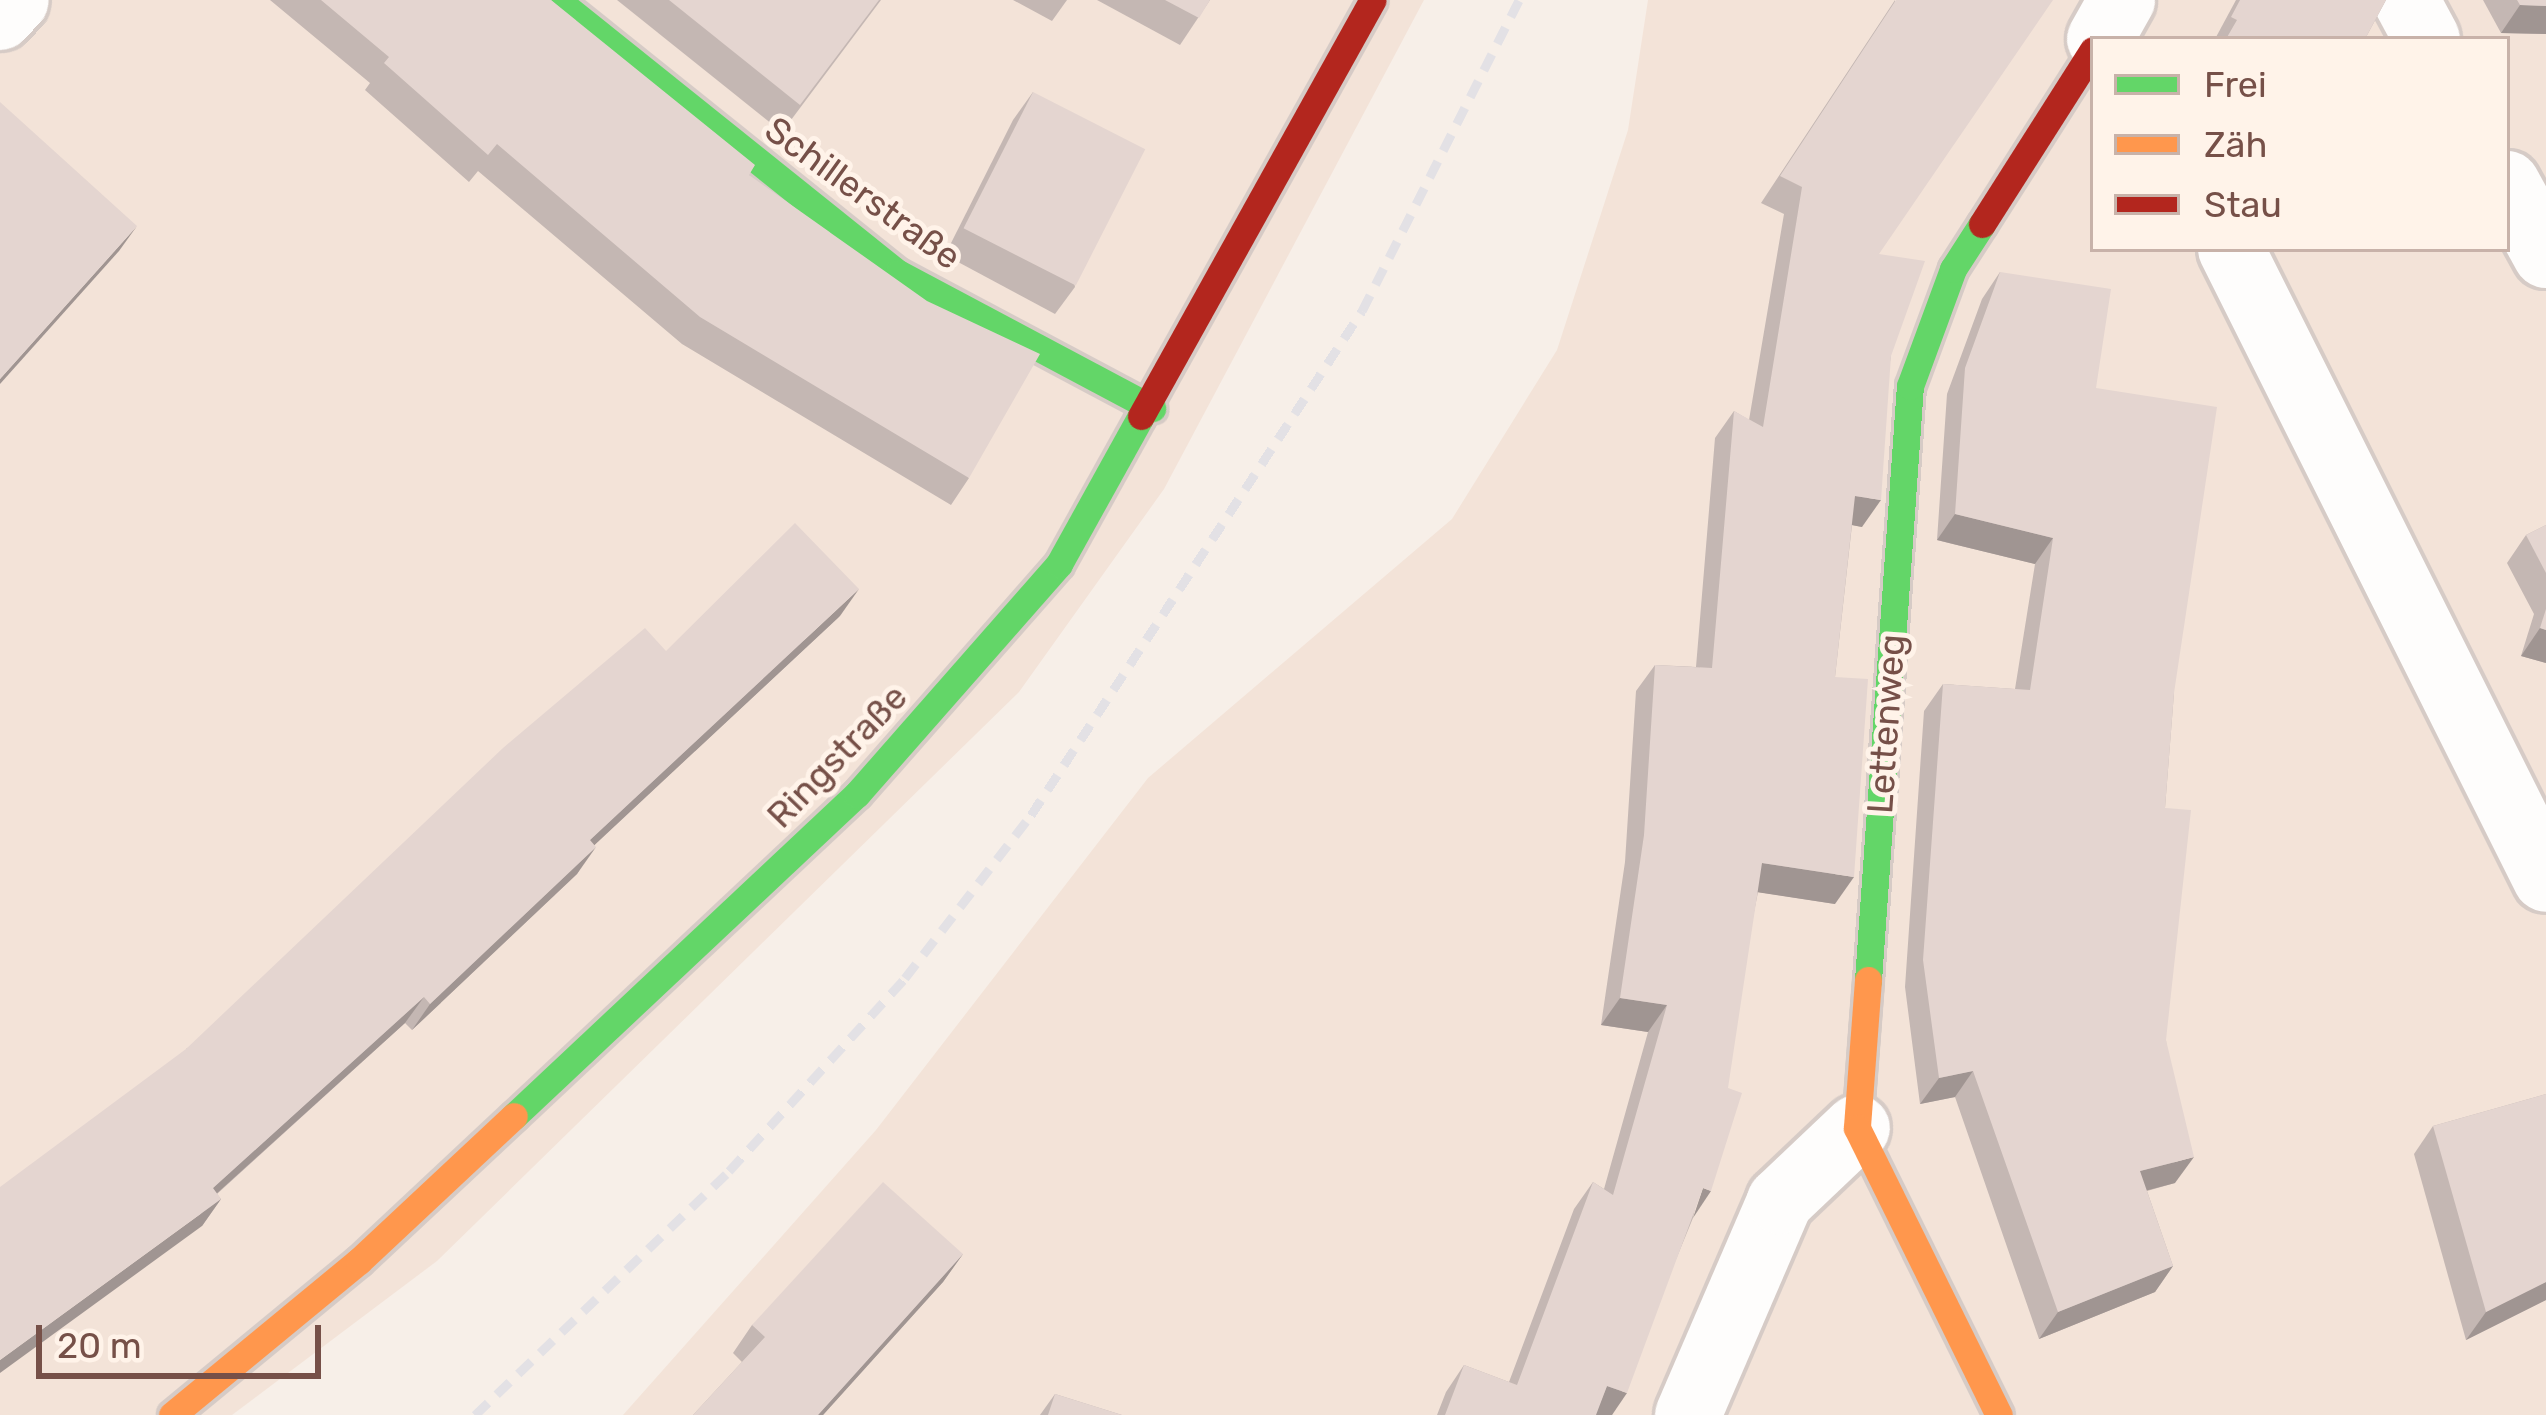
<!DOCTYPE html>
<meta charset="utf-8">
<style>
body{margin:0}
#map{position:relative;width:2546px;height:1415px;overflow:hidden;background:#f7efe8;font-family:Rubik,sans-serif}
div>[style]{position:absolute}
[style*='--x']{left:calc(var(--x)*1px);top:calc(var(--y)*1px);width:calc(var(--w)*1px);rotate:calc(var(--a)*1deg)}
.residential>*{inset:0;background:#f3e3d8}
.roads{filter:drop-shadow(3px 0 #d6cbc6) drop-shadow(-3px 0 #d6cbc6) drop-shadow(0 3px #d6cbc6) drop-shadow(0 -3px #d6cbc6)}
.street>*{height:66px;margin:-33px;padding:0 33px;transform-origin:33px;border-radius:33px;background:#fefdfc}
.fast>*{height:27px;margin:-13.5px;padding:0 13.5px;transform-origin:13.5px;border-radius:13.5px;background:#63d668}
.slow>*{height:27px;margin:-13.5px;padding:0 13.5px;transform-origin:13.5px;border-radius:13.5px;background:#ff974d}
.jam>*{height:27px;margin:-13.5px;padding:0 13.5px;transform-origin:13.5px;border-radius:13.5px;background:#b3261e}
.rail>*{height:9px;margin-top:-4.5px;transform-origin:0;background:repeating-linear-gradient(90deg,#e3e1e5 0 18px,transparent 0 30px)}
.wall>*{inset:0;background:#c4b7b3}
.shaded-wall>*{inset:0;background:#a09592}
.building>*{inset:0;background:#e4d5d0;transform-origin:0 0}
span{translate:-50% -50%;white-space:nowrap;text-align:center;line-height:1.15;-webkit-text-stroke:10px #fff3e9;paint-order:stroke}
.street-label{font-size:36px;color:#765048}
.legend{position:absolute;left:2090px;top:36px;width:420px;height:216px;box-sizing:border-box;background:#fff3e9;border:3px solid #c8b2a9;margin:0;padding:15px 21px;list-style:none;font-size:36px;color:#765048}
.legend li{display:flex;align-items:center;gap:24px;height:60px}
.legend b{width:60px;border:3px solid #c8b2a9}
.scale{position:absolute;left:36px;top:1325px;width:285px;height:54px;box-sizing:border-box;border:6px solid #765048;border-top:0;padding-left:15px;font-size:36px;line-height:42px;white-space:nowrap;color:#765048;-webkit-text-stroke:9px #fff3e9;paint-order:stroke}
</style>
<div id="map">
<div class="residential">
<i style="clip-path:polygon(0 0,1424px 0,1164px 489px,1019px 692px,437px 1261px,232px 1415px,0 1415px)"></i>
<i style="clip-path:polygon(evenodd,1648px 0,2546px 0,2546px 1415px,623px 1415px,876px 1130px,1148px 778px,1452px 519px,1557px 350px,1628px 130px,1648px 0,2093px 39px,2507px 39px,2507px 249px,2093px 249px,2093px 39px)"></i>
</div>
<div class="roads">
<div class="street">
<i style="--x:2406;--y:0;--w:44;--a:61.7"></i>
<i style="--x:0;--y:17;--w:23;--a:-47"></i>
<i style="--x:2100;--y:39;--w:45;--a:-60.6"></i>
<i style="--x:2507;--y:184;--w:81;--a:61.2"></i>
<i style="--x:2231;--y:249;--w:704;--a:63.43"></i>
<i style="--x:1688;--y:1415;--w:233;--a:-66.7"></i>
<i style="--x:1780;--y:1201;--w:106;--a:-43.5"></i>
</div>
<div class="fast">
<i style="--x:557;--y:0;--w:437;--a:38.7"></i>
<i style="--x:898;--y:273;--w:288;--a:28"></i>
<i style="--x:1868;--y:980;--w:595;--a:-85.96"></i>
<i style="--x:1910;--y:386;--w:125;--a:-69.8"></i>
<i style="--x:1953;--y:269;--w:54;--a:-57.2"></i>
<i style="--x:514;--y:1116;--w:470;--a:-43.2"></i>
<i style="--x:857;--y:794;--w:306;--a:-48.7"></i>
<i style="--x:1059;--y:564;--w:169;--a:-61"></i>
</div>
<div class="slow">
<i style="--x:1868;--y:980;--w:148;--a:94.3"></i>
<i style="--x:1857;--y:1128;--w:320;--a:63.7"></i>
<i style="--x:172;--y:1415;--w:242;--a:-39.5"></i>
<i style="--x:359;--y:1261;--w:212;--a:-43.1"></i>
</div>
<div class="jam">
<i style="--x:1982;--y:224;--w:206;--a:-57.5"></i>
<i style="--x:1141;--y:416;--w:476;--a:-60.9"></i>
</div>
</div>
<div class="rail">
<i style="--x:475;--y:1415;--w:352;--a:-43.8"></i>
<i style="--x:729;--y:1171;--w:261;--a:-47.6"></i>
<i style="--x:905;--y:978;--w:206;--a:-52.3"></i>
<i style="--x:1031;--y:815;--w:603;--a:-56.71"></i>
<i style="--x:1362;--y:311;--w:348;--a:-63.2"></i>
</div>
<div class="wall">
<i style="clip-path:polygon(270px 0,551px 0,749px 175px,969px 478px,951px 505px,682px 344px,478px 171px,469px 182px,365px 90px,370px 83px)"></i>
<i style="clip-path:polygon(617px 0,881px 0,782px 132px)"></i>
<i style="clip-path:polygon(1013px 0,1067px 0,1052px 21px)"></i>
<i style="clip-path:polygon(1097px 0,1210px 0,1180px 45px)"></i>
<i style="clip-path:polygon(1895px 0,1879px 254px,1891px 356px,1862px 527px,1852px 525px,1835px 677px,1835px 904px,1758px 892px,1693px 1218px,1612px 1415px,1437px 1415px,1446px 1392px,1464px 1365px,1509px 1382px,1574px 1209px,1593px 1182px,1604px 1189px,1648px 1032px,1601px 1025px,1625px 862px,1636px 691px,1655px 665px,1696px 667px,1715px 438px,1734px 411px,1749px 420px,1784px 214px,1761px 203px)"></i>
<i style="clip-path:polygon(2236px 0,2386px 0,2365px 39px,2215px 39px)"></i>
<i style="clip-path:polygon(2483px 0,2546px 0,2546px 34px,2501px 33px)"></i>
<i style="clip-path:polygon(1033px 92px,1075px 287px,1055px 314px,945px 255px,1013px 120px)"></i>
<i style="clip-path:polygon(2000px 272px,2096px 388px,2174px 693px,2165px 808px,2166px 1040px,2175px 1183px,2147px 1191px,2173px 1266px,2155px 1292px,2039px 1339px,1955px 1097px,1920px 1104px,1905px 987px,1924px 711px,1943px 684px,2015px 689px,2035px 564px,1937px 540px,1947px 394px,1982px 299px)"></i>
<i style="clip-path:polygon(2546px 525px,2546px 663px,2521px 656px,2534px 614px,2507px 563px,2526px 535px)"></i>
<i style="clip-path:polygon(840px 616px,594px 845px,577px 874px,412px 1030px,405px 1023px,217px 1194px,221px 1199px,202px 1226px,186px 1049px)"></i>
<i style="clip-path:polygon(2546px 1094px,2546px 1300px,2466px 1340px,2414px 1154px,2433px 1126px)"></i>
<i style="clip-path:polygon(963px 1254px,943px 1282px,823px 1415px,693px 1415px,742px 1362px,733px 1353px,752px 1325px)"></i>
<i style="clip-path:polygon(1055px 1394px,1122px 1415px,1040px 1415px)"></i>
</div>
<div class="shaded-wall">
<i style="clip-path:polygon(2520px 5px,2546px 6px,2546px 34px,2501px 33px)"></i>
<i style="clip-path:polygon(137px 226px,119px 251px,0 384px,0 379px)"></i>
<i style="clip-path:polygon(1855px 496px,1881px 500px,1862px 527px,1836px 522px)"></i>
<i style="clip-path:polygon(1955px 514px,2053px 538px,2035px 564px,1937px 540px)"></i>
<i style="clip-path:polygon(859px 589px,840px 616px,571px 867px,590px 840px)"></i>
<i style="clip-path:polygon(2540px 628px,2546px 630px,2546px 663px,2521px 656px)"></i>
<i style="clip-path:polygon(596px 847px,577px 874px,412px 1030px,430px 1004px)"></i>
<i style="clip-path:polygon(1762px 863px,1854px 877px,1835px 904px,1743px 890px)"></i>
<i style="clip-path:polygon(424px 997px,405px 1023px,194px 1214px,213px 1188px)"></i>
<i style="clip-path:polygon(1620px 998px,1667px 1005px,1648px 1032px,1601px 1025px)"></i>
<i style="clip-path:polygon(1973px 1071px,1955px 1097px,1920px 1104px,1939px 1078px)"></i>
<i style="clip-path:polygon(2194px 1157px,2175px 1183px,2122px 1197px,2140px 1171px)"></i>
<i style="clip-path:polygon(1703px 1188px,1711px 1191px,1693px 1218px)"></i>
<i style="clip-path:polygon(221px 1199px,202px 1226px,0 1373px,0 1360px)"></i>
<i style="clip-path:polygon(963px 1254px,943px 1282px,823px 1415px,818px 1415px)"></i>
<i style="clip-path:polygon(2173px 1266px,2155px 1292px,2039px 1339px,2058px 1312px)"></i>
<i style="clip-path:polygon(2546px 1282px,2546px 1300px,2466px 1340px,2486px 1312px)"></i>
<i style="clip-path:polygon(1607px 1386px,1627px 1393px,1612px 1415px,1595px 1415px)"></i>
</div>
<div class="building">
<i style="clip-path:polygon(321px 0,551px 0,755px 165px,749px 175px,927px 301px,1040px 354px,969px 478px,700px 317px,497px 144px,488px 155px,384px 63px,389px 57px)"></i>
<i style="clip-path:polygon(669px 0,879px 0,800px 105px)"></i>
<i style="clip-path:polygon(1165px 0,1210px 0,1199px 18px)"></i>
<i style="clip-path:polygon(1896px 0,2053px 0,1879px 254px,1925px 261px,1891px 356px,1881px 500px,1855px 496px,1835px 677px,1868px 679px,1854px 877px,1762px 863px,1728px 1088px,1742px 1093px,1711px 1191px,1703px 1188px,1627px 1393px,1607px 1386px,1596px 1415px,1445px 1415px,1464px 1365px,1517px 1385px,1593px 1182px,1613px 1195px,1667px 1005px,1620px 998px,1644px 835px,1655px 665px,1712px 668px,1734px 411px,1763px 427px,1802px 187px,1780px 176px)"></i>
<i style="clip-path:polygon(2240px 0,2386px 0,2365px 39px,2226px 39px,2237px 20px,2231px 17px)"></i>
<i style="clip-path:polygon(2517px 0,2546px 0,2546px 6px,2520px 5px)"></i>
<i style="left:1033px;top:92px;width:126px;height:153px;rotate:27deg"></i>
<i style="clip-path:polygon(0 102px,137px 226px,0 379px)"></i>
<i style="clip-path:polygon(2000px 272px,2111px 289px,2096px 388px,2217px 407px,2174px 693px,2165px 808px,2191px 810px,2166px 1040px,2194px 1157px,2140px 1171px,2173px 1266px,2058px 1312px,1973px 1071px,1939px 1078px,1923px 960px,1943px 684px,2030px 690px,2053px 538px,1955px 514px,1965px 368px)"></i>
<i style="clip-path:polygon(795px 523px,859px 589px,590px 840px,596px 847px,430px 1004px,424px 997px,213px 1188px,221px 1199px,0 1360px,0 1187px,186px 1049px,503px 748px,645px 628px,666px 651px)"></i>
<i style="clip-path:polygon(2546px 525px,2546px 573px,2526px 535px)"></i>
<i style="clip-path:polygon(2546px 609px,2546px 630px,2540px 628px)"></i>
<i style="clip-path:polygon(2546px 1094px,2546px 1282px,2486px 1312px,2433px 1126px)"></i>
<i style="clip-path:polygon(883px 1182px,963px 1254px,818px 1415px,693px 1415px,765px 1337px,752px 1325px)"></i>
<i style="clip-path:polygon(1055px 1394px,1122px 1415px,1048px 1415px)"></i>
</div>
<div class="street-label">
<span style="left:863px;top:193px;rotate:36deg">Schillerstraße</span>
<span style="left:1886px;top:724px;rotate:-86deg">Lettenweg</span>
<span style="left:837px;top:756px;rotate:-46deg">Ringstraße</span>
</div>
<ul class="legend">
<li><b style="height:15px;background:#63d668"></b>Frei</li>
<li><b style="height:15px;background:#ff974d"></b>Zäh</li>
<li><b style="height:15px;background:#b3261e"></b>Stau</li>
</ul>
<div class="scale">20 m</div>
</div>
